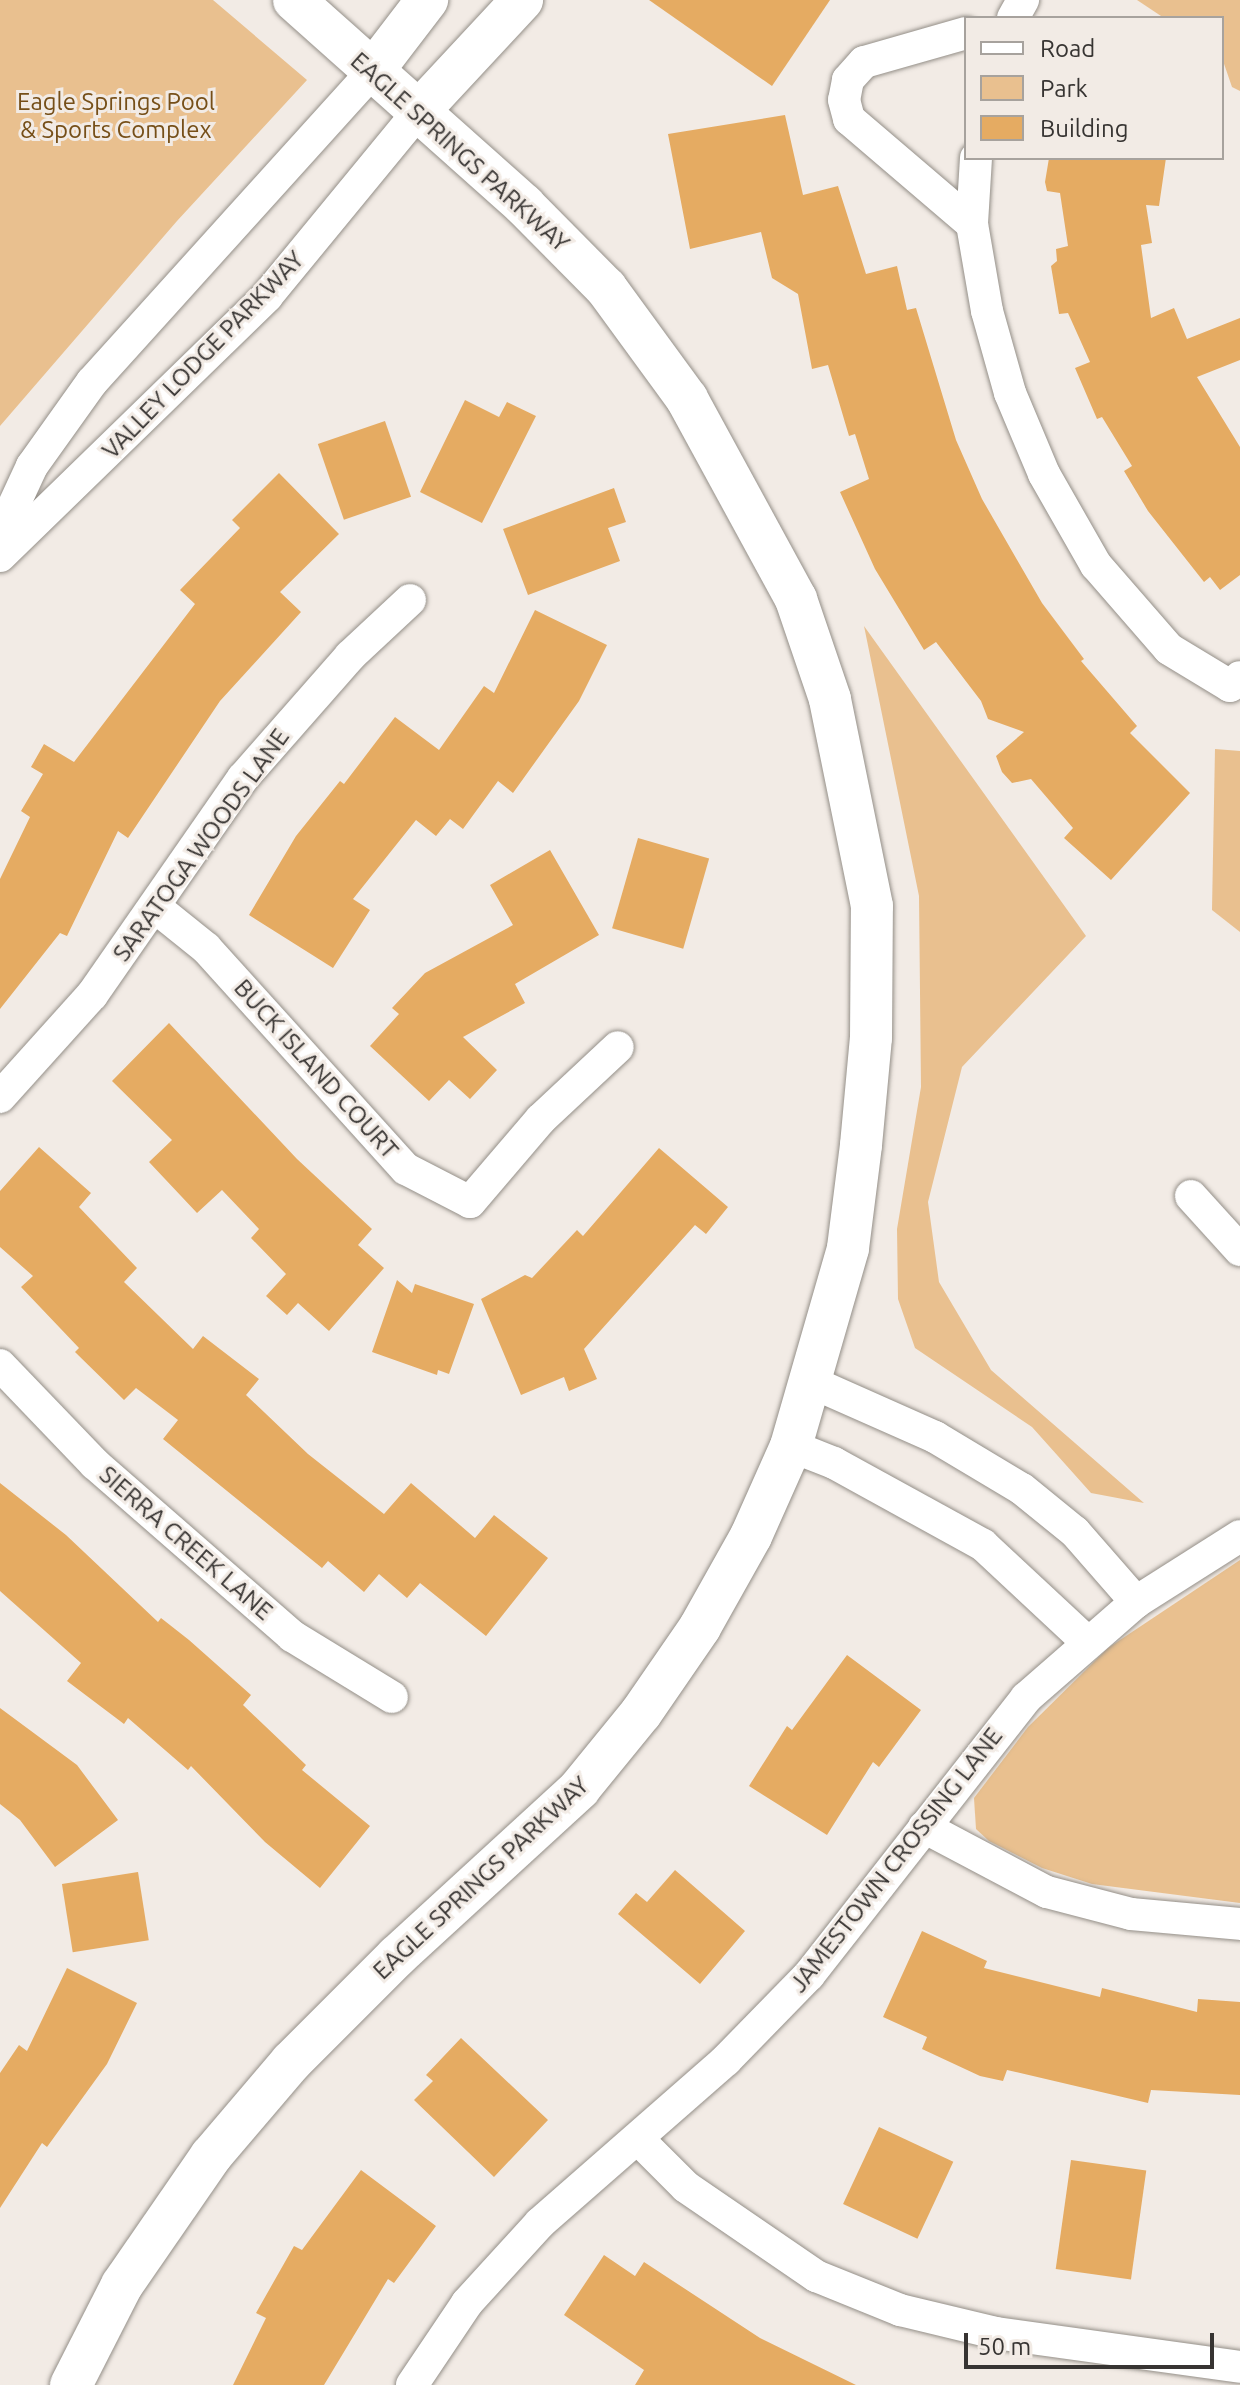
<!DOCTYPE html>
<html>
<head>
<meta charset="utf-8">
<style>
  body { margin:0 }
  #map { position:relative; width:1240px; height:2385px; overflow:hidden; background:#f2ebe5; font-family:Ubuntu,sans-serif }
  div>[style] { position:absolute }
  [style*='--x'] { left:calc(var(--x)*1px); top:calc(var(--y)*1px); width:calc(var(--w)*1px); rotate:calc(var(--a)*1deg) }
  .green>* { inset:0; background:#e9c08f }
  .building>* { inset:0; background:#e5ab62; transform-origin:0 0 }
  .roads { filter:drop-shadow(0 0 2px #948f88) drop-shadow(0 0 2px #948f88) }
  .minor>* { height:32px; margin:-16px; padding:0 16px; transform-origin:16px; border-radius:16px; background:#fff }
  .tertiary>* { height:42px; margin:-21px; padding:0 21px; transform-origin:21px; border-radius:21px; background:#fff }
  span { translate:-50% -50%; white-space:nowrap; text-align:center; line-height:1.15; -webkit-text-stroke:6px #f2ebe5; paint-order:stroke }
  .park-label { font-size:24px; color:#764f18 }
  .street-label { font-size:24px; color:#373432 }
  .legend { position:absolute; left:964px; top:16px; width:260px; height:144px; box-sizing:border-box; background:#f2ebe5; border:2px solid #a7a29d; margin:0; padding:10px 14px; list-style:none; font-size:24px; color:#373432 }
  .legend li { display:flex; align-items:center; gap:16px; height:40px }
  .legend b { width:40px; border:2px solid #a7a29d }
  .scale { position:absolute; left:964px; top:2333px; width:250px; height:36px; box-sizing:border-box; border:4px solid #373432; border-top:0; padding-left:10px; font-size:24px; line-height:28px; white-space:nowrap; color:#373432; -webkit-text-stroke:6px #f2ebe5; paint-order:stroke }
</style>
</head>
<body>
<div id="map">
  <div class="green">
    <div style="clip-path:polygon(0 0,213px 0,307px 80px,177px 221px,0 426px)"></div>
    <div style="clip-path:polygon(1137px 0,1240px 0,1240px 91px,1232px 87px,1222px 58px,1222px 18px,1164px 18px)"></div>
    <div style="clip-path:polygon(864px 626px,1086px 936px,962px 1067px,928px 1202px,939px 1282px,991px 1370px,1144px 1503px,1091px 1493px,1032px 1427px,915px 1348px,898px 1299px,897px 1229px,921px 1087px,919px 896px)"></div>
    <div style="clip-path:polygon(1215px 749px,1240px 751px,1240px 932px,1212px 910px)"></div>
    <div style="clip-path:polygon(1240px 1560px,1240px 1903px,1092px 1884px,1042px 1868px,989px 1841px,976px 1829px,974px 1798px,1028px 1727px,1108px 1648px)"></div>
  </div>
  <div class="building">
    <div style="clip-path:polygon(649px 0,830px 0,772px 86px)"></div>
    <div style="clip-path:polygon(785px 115px,803px 195px,838px 186px,866px 274px,897px 266px,907px 310px,916px 308px,956px 440px,982px 499px,1042px 603px,1084px 659px,1081px 661px,1137px 726px,1130px 733px,1190px 793px,1111px 880px,1064px 838px,1073px 828px,1031px 779px,1012px 783px,1002px 772px,996px 756px,1024px 732px,988px 719px,981px 701px,936px 642px,924px 650px,875px 569px,840px 492px,869px 479px,855px 434px,849px 436px,828px 365px,812px 369px,798px 294px,772px 278px,761px 232px,690px 249px,668px 134px)"></div>
    <div style="clip-path:polygon(1049px 158px,1166px 158px,1159px 206px,1146px 205px,1152px 243px,1141px 245px,1151px 318px,1174px 308px,1187px 339px,1240px 318px,1240px 360px,1197px 377px,1240px 447px,1240px 575px,1220px 590px,1210px 577px,1204px 582px,1148px 511px,1124px 471px,1132px 466px,1102px 417px,1097px 419px,1075px 368px,1090px 362px,1068px 313px,1059px 314px,1051px 266px,1057px 261px,1056px 249px,1068px 246px,1060px 193px,1047px 191px,1045px 182px)"></div>
    <div style="clip-path:polygon(465px 400px,499px 417px,507px 402px,536px 416px,482px 523px,420px 492px)"></div>
    <div style="left:385px;top:421px;width:80px;height:71px;rotate:71deg"></div>
    <div style="clip-path:polygon(279px 473px,339px 534px,280px 592px,301px 612px,220px 701px,128px 838px,118px 831px,67px 936px,60px 933px,0 1009px,0 879px,30px 817px,21px 811px,43px 774px,31px 767px,44px 744px,74px 762px,195px 604px,180px 590px,240px 528px,232px 520px)"></div>
    <div style="clip-path:polygon(614px 488px,626px 522px,608px 528px,620px 561px,528px 595px,503px 529px)"></div>
    <div style="clip-path:polygon(535px 610px,607px 645px,579px 701px,513px 793px,498px 781px,463px 829px,450px 819px,436px 836px,416px 820px,353px 899px,370px 910px,333px 968px,249px 915px,296px 836px,340px 781px,344px 784px,395px 717px,439px 750px,484px 686px,494px 693px)"></div>
    <div style="left:638px;top:838px;width:74px;height:94px;rotate:16deg"></div>
    <div style="clip-path:polygon(550px 850px,599px 935px,515px 984px,525px 1003px,463px 1037px,497px 1070px,470px 1099px,449px 1080px,429px 1101px,370px 1046px,399px 1014px,392px 1008px,425px 973px,513px 925px,490px 885px)"></div>
    <div style="clip-path:polygon(169px 1023px,297px 1159px,372px 1229px,358px 1245px,384px 1268px,329px 1331px,298px 1303px,287px 1315px,266px 1296px,286px 1274px,251px 1238px,259px 1229px,222px 1190px,197px 1213px,149px 1162px,172px 1140px,112px 1081px)"></div>
    <div style="clip-path:polygon(39px 1147px,91px 1193px,79px 1207px,137px 1268px,124px 1282px,193px 1349px,203px 1336px,259px 1379px,246px 1395px,308px 1454px,384px 1514px,411px 1483px,475px 1538px,494px 1515px,548px 1558px,486px 1636px,420px 1583px,407px 1598px,379px 1574px,364px 1592px,328px 1561px,322px 1568px,163px 1439px,178px 1420px,136px 1388px,124px 1400px,75px 1352px,79px 1348px,21px 1287px,33px 1276px,0 1247px,0 1191px)"></div>
    <div style="clip-path:polygon(659px 1148px,728px 1207px,706px 1234px,695px 1225px,584px 1349px,597px 1379px,569px 1391px,564px 1377px,521px 1395px,481px 1299px,525px 1275px,532px 1278px,577px 1230px,583px 1236px)"></div>
    <div style="clip-path:polygon(397px 1280px,412px 1293px,415px 1284px,474px 1304px,449px 1374px,438px 1370px,437px 1375px,372px 1352px)"></div>
    <div style="clip-path:polygon(0 1483px,66px 1535px,158px 1622px,161px 1618px,189px 1640px,251px 1695px,243px 1705px,306px 1765px,302px 1770px,370px 1826px,320px 1888px,265px 1842px,191px 1766px,188px 1770px,128px 1718px,124px 1724px,67px 1681px,81px 1663px,0 1591px)"></div>
    <div style="clip-path:polygon(847px 1655px,921px 1710px,879px 1767px,873px 1762px,827px 1835px,749px 1786px,787px 1726px,792px 1730px)"></div>
    <div style="clip-path:polygon(0 1708px,77px 1765px,118px 1820px,55px 1867px,20px 1820px,0 1804px)"></div>
    <div style="clip-path:polygon(675px 1870px,745px 1931px,700px 1984px,618px 1914px,636px 1893px,647px 1902px)"></div>
    <div style="left:138px;top:1872px;width:69px;height:77px;rotate:81deg"></div>
    <div style="clip-path:polygon(922px 1931px,987px 1961px,984px 1968px,1100px 1997px,1102px 1988px,1197px 2012px,1198px 1999px,1240px 2002px,1240px 2095px,1151px 2090px,1148px 2103px,1007px 2070px,1003px 2081px,980px 2076px,922px 2049px,927px 2037px,883px 2017px)"></div>
    <div style="clip-path:polygon(67px 1968px,137px 2003px,107px 2064px,47px 2147px,42px 2143px,0 2208px,0 2073px,19px 2045px,27px 2051px)"></div>
    <div style="clip-path:polygon(461px 2038px,548px 2120px,494px 2177px,414px 2100px,433px 2081px,426px 2075px)"></div>
    <div style="left:879px;top:2127px;width:82px;height:85px;rotate:25deg"></div>
    <div style="left:1071px;top:2160px;width:76px;height:110px;rotate:8deg"></div>
    <div style="clip-path:polygon(361px 2170px,436px 2226px,394px 2283px,388px 2279px,324px 2385px,233px 2385px,266px 2318px,256px 2313px,294px 2246px,302px 2250px)"></div>
    <div style="clip-path:polygon(604px 2255px,635px 2276px,644px 2262px,760px 2338px,856px 2385px,635px 2385px,644px 2370px,564px 2315px)"></div>
  </div>
  <div class="roads">
    <div class="minor">
      <div style="--x:1013;--y:18;--w:21;--a:-61"></div>
      <div style="--x:966;--y:33;--w:106;--a:164.1"></div>
      <div style="--x:864;--y:62;--w:24;--a:132"></div>
      <div style="--x:848;--y:80;--w:20;--a:101"></div>
      <div style="--x:844;--y:100;--w:20;--a:75"></div>
      <div style="--x:849;--y:119;--w:162;--a:40.5"></div>
      <div style="--x:976;--y:158;--w:66;--a:93.5"></div>
      <div style="--x:972;--y:224;--w:88;--a:80.2"></div>
      <div style="--x:987;--y:311;--w:85;--a:74.3"></div>
      <div style="--x:1010;--y:393;--w:88;--a:67.2"></div>
      <div style="--x:1044;--y:474;--w:105;--a:60.3"></div>
      <div style="--x:1096;--y:565;--w:111;--a:49"></div>
      <div style="--x:1169;--y:649;--w:71;--a:31.2"></div>
      <div style="--x:1230;--y:686;--w:13;--a:-42"></div>
      <div style="--x:0;--y:535;--w:76;--a:-65.1"></div>
      <div style="--x:32;--y:466;--w:103;--a:-54.5"></div>
      <div style="--x:92;--y:382;--w:418;--a:-47.9"></div>
      <div style="--x:0;--y:556;--w:373;--a:-44.2"></div>
      <div style="--x:267;--y:296;--w:238;--a:-50.6"></div>
      <div style="--x:155;--y:907;--w:65;--a:38.8"></div>
      <div style="--x:206;--y:948;--w:298;--a:47.9"></div>
      <div style="--x:406;--y:1169;--w:72;--a:27.3"></div>
      <div style="--x:470;--y:1202;--w:109;--a:-49.5"></div>
      <div style="--x:541;--y:1119;--w:105;--a:-43.1"></div>
      <div style="--x:0;--y:1097;--w:137;--a:-48"></div>
      <div style="--x:92;--y:995;--w:264;--a:-55.2"></div>
      <div style="--x:243;--y:778;--w:162;--a:-48.7"></div>
      <div style="--x:350;--y:656;--w:82;--a:-43"></div>
      <div style="--x:1191;--y:1196;--w:73;--a:47.8"></div>
      <div style="--x:0;--y:1365;--w:137;--a:46.2"></div>
      <div style="--x:95;--y:1464;--w:262;--a:41.1"></div>
      <div style="--x:292;--y:1636;--w:117;--a:31.4"></div>
      <div style="--x:811;--y:1382;--w:136;--a:23.9"></div>
      <div style="--x:935;--y:1437;--w:101;--a:30.9"></div>
      <div style="--x:1022;--y:1489;--w:68;--a:39.1"></div>
      <div style="--x:1075;--y:1532;--w:93;--a:48.9"></div>
      <div style="--x:791;--y:1446;--w:46;--a:21.6"></div>
      <div style="--x:834;--y:1463;--w:170;--a:28.8"></div>
      <div style="--x:983;--y:1545;--w:141;--a:43"></div>
      <div style="--x:924;--y:1827;--w:139;--a:27.9"></div>
      <div style="--x:1047;--y:1892;--w:87;--a:14.7"></div>
      <div style="--x:1131;--y:1914;--w:109;--a:5.2"></div>
      <div style="--x:639;--y:2140;--w:66;--a:45"></div>
      <div style="--x:686;--y:2187;--w:158;--a:34.4"></div>
      <div style="--x:816;--y:2276;--w:91;--a:22"></div>
      <div style="--x:900;--y:2310;--w:99;--a:13.5"></div>
      <div style="--x:996;--y:2333;--w:246;--a:7.9"></div>
      <div style="--x:412;--y:2385;--w:99;--a:-56.1"></div>
      <div style="--x:467;--y:2303;--w:108;--a:-47.6"></div>
      <div style="--x:540;--y:2223;--w:247;--a:-41.2"></div>
      <div style="--x:726;--y:2060;--w:119;--a:-45.7"></div>
      <div style="--x:809;--y:1975;--w:352;--a:-51.9"></div>
      <div style="--x:1026;--y:1698;--w:146;--a:-41.1"></div>
      <div style="--x:1136;--y:1602;--w:123;--a:-32.4"></div>
    </div>
    <div class="tertiary">
      <div style="--x:372;--y:72;--w:91;--a:-52.6"></div>
      <div style="--x:418;--y:112;--w:153;--a:-47.1"></div>
      <div style="--x:71;--y:2385;--w:112;--a:-63"></div>
      <div style="--x:122;--y:2285;--w:157;--a:-55.4"></div>
      <div style="--x:211;--y:2156;--w:123;--a:-49.6"></div>
      <div style="--x:291;--y:2062;--w:150;--a:-45"></div>
      <div style="--x:397;--y:1956;--w:247;--a:-42.5"></div>
      <div style="--x:579;--y:1789;--w:98;--a:-50.8"></div>
      <div style="--x:641;--y:1713;--w:104;--a:-55.5"></div>
      <div style="--x:700;--y:1627;--w:104;--a:-60.7"></div>
      <div style="--x:751;--y:1536;--w:98;--a:-66"></div>
      <div style="--x:791;--y:1446;--w:206;--a:-73.9"></div>
      <div style="--x:848;--y:1248;--w:104;--a:-82.8"></div>
      <div style="--x:861;--y:1145;--w:107;--a:-84.7"></div>
      <div style="--x:871;--y:1038;--w:132;--a:-89.6"></div>
      <div style="--x:872;--y:906;--w:211;--a:-101.5"></div>
      <div style="--x:830;--y:699;--w:106;--a:-108.8"></div>
      <div style="--x:796;--y:599;--w:228;--a:-118.6"></div>
      <div style="--x:687;--y:399;--w:137;--a:-126.1"></div>
      <div style="--x:606;--y:288;--w:117;--a:-134.7"></div>
      <div style="--x:524;--y:205;--w:308;--a:-138.3"></div>
    </div>
  </div>
  <div class="park-label">
    <span style="left:116px;top:116px">Eagle Springs Pool<br>&amp; Sports Complex</span>
  </div>
  <div class="street-label">
    <span style="left:460px;top:152px;rotate:42deg">EAGLE SPRINGS PARKWAY</span>
    <span style="left:203px;top:355px;rotate:-46deg">VALLEY LODGE PARKWAY</span>
    <span style="left:201px;top:845px;rotate:-54deg">SARATOGA WOODS LANE</span>
    <span style="left:316px;top:1069px;rotate:48deg">BUCK ISLAND COURT</span>
    <span style="left:186px;top:1543px;rotate:41deg">SIERRA CREEK LANE</span>
    <span style="left:896px;top:1860px;rotate:-52deg">JAMESTOWN CROSSING LANE</span>
    <span style="left:481px;top:1878px;rotate:-43deg">EAGLE SPRINGS PARKWAY</span>
  </div>
  <ul class="legend">
  <li><b style="height:10px;background:#fff"></b>Road</li>
  <li><b style="height:22px;background:#e9c08f"></b>Park</li>
  <li><b style="height:22px;background:#e5ab62"></b>Building</li>
  </ul>
  <div class="scale">50 m</div>
</div>
</body>
</html>
